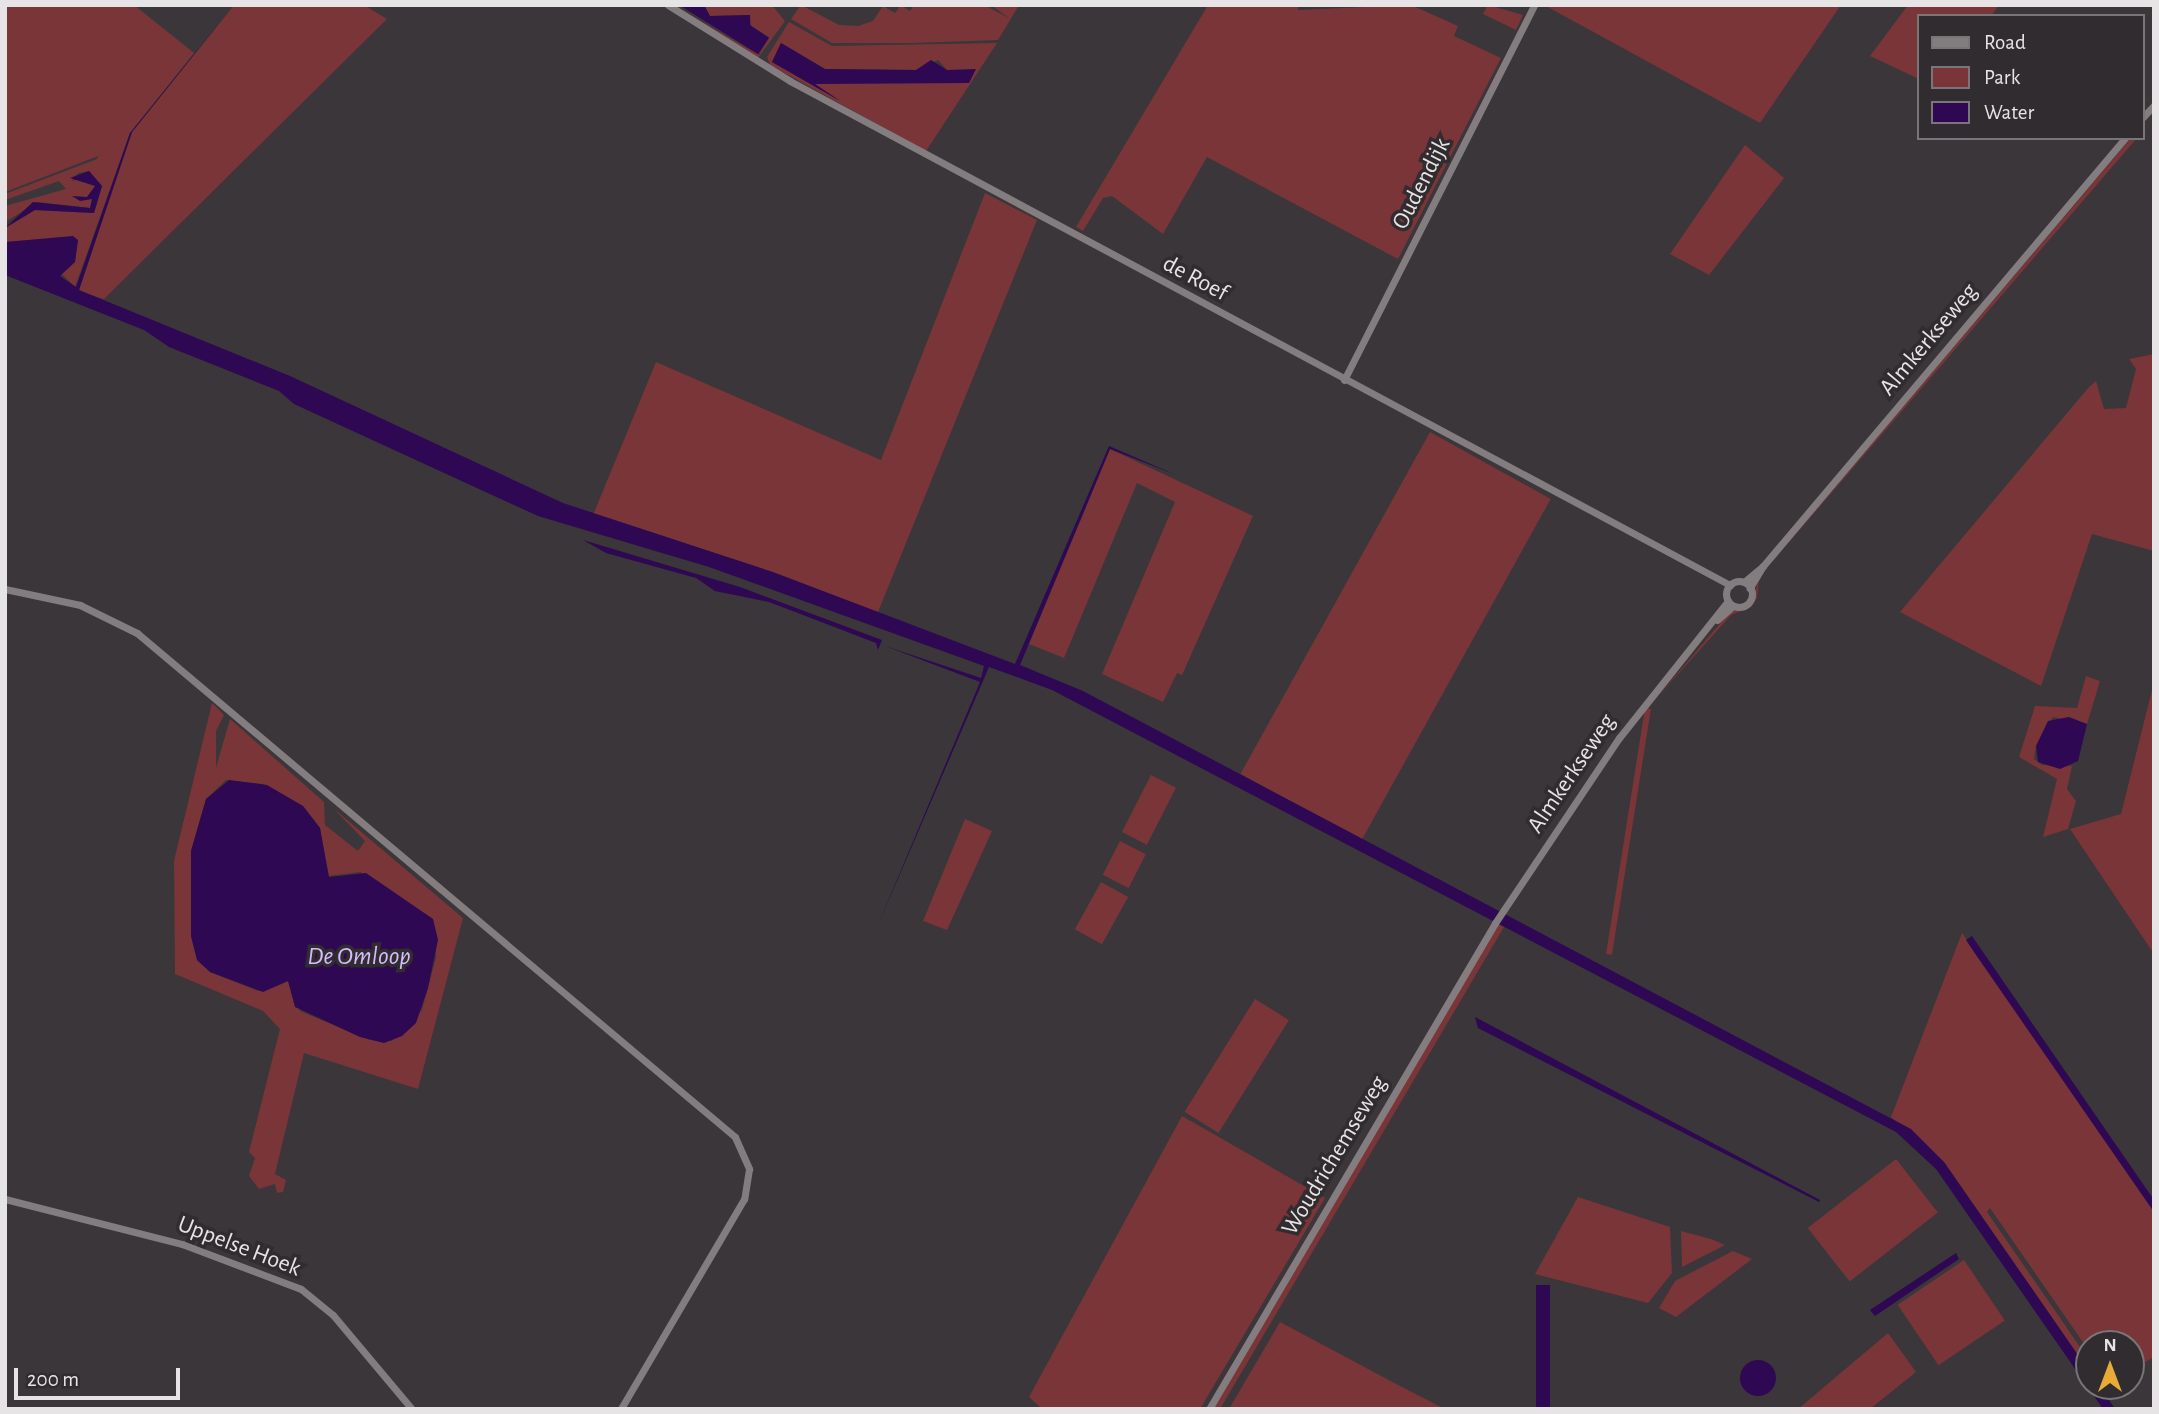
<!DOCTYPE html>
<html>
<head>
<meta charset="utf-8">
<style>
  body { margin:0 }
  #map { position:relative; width:2159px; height:1414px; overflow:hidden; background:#3b3639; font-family:"Alegreya Sans",sans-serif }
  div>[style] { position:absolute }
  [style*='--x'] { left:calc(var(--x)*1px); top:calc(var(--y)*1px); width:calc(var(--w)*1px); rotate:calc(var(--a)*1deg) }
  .green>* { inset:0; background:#7a3538; transform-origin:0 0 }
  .water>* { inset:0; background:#2e0852; transform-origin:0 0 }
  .round { border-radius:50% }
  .minor>* { height:7px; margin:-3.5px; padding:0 3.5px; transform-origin:3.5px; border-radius:3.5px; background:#837d80 }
  .minor>.ring { margin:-3.5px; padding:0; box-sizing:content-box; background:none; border:7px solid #837d80; border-radius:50% }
  span { translate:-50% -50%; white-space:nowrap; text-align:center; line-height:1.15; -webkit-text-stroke:7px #302c2f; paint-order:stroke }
  .street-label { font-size:24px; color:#e7e4e6 }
  .water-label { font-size:26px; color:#d2bcfc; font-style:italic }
  .frame { position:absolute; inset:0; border:7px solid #e7e4e6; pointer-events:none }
  .legend { position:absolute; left:1917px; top:14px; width:228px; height:126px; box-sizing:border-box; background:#302c2f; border:2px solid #797678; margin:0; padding:9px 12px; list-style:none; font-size:21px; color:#e7e4e6 }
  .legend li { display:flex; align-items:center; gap:14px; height:35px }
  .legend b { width:35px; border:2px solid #797678 }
  .north { position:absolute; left:2075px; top:1330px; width:70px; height:70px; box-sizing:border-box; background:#302c2f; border:2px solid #797678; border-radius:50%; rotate:0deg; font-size:19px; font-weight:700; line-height:28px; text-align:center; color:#e7e4e6 }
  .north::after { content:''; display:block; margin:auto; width:24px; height:32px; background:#e9ab38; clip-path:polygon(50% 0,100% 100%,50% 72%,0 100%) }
  .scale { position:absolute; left:14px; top:1368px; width:166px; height:32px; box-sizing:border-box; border:4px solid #e7e4e6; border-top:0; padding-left:9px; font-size:21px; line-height:24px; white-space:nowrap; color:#e7e4e6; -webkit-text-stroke:5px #302c2f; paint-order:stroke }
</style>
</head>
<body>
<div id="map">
  <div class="green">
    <div style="clip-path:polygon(5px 5px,134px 5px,194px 53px,130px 133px,75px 287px,60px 272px,75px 262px,78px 240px,5px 242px,5px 228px,35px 210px,94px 213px,102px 186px,89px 171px,78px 173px,72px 181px,84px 178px,96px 186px,87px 197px,72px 197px,92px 199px,90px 208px,38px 202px,5px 222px,5px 206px,66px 189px,59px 181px,5px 200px,5px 194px,97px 159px,98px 156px,5px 192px)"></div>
    <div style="clip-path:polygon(234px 5px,364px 5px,387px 19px,104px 299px,84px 293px,79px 290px,132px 132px)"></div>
    <div style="clip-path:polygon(673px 5px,759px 55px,769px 37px,751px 26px,750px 15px,710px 16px,704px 5px,772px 5px,785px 21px,758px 58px)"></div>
    <div style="clip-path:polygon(801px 5px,839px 25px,858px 26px,873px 21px,883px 6px,895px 13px,901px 5px,910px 11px,914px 5px,984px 5px,1009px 18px,991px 5px,1019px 5px,998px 40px,913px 43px,832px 43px,791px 19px)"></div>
    <div style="clip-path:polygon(1208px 5px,1298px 5px,1298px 10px,1411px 5px,1458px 26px,1454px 36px,1501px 58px,1398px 259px,1207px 157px,1163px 234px,1112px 196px,1103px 198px,1083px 231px,1076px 227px)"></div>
    <div style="clip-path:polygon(1488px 5px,1523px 15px,1516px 30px,1483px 14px)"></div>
    <div style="clip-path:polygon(1544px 5px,1841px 5px,1760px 123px)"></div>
    <div style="clip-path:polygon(1908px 5px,1999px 5px,1991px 16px,1919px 16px,1919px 79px,1870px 56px)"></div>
    <div style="clip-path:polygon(evenodd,789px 22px,832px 46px,997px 43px,926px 151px,770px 65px,767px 57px,789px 22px,781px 43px,825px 69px,916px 70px,938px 60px,947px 70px,975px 70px,969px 83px,813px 83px,841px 101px,772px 62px,781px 43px)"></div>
    <div style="clip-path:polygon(2131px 138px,2137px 138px,1760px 576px)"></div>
    <div style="clip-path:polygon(1745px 145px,1784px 178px,1709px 275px,1670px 254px)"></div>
    <div style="clip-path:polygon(985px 193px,1037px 220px,878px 612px,593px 515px,656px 362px,881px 460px)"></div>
    <div style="clip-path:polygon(2154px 354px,2154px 551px,2092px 534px,2041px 686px,1900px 612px,2089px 387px,2096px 381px,2104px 409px,2126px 408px,2136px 369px,2129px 359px)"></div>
    <div style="left:1430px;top:432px;width:138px;height:391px;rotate:29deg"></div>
    <div style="clip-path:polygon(1110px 449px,1253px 516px,1182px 675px,1177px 673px,1163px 702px,1102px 674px,1175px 502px,1137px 483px,1064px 658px,1029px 644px)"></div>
    <div style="clip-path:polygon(1759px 580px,1757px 598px,1751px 607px,1731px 615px,1654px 701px,1729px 613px,1750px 605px)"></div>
    <div style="clip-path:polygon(2086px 676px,2100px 681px,2087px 724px,2053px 717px,2036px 746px,2034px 759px,2042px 765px,2072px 766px,2067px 789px,2076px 801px,2068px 829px,2043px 837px,2057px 779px,2019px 757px,2035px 706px,2077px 708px)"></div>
    <div style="clip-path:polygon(2154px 682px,2154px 954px,2070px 829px,2121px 814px)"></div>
    <div style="clip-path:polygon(evenodd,212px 703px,224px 715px,216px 731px,216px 768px,230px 719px,324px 802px,325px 825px,358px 851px,365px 841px,333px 808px,463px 918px,418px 1089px,304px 1053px,275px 1174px,286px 1180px,283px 1192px,277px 1193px,275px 1184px,259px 1189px,249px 1176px,255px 1158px,249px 1152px,280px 1029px,263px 1011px,175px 974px,174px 861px,212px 703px,226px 780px,263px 784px,303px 806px,320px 828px,328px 876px,360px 872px,433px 919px,436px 957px,422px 1010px,392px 1041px,370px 1040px,300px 1011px,288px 981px,258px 991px,210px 972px,197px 960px,191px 936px,191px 851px,206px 799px,226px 780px)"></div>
    <div style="left:1645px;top:708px;width:6px;height:249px;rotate:9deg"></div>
    <div style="left:1151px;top:775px;width:28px;height:64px;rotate:27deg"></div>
    <div style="clip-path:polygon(965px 819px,992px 831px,947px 930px,923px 921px)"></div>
    <div style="left:1120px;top:841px;width:29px;height:38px;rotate:27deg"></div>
    <div style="left:1101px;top:882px;width:31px;height:54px;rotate:29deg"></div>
    <div style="clip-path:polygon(1498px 924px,1504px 927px,1220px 1409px,1211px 1409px)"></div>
    <div style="clip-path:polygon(1962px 933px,2154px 1212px,2154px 1357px,2131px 1370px,2131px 1344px,2089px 1344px,2089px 1351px,1990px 1208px,1987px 1212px,2089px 1360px,2089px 1371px,1944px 1162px,1891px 1117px)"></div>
    <div style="left:1255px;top:999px;width:40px;height:133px;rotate:32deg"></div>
    <div style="clip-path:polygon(1182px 1116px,1325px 1198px,1200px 1409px,1042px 1409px,1029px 1397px)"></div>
    <div style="left:1896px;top:1159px;width:68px;height:112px;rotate:52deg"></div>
    <div style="clip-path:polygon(1578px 1197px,1670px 1227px,1672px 1273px,1648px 1303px,1535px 1274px)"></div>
    <div style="clip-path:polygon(1681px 1231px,1711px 1239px,1725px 1245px,1682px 1267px)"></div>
    <div style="clip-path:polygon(1733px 1251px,1752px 1259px,1676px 1317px,1659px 1308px,1675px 1281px)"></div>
    <div style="left:1964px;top:1260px;width:73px;height:80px;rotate:56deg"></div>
    <div style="clip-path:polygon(1280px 1322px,1400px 1386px,1445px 1409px,1229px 1409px)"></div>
    <div style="clip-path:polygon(1888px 1333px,1916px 1372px,1870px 1409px,1798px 1409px)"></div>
  </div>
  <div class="water">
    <div style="clip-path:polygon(234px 5px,132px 132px,79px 290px,290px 376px,563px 503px,773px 572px,1015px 664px,1109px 446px,1176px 475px,1110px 449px,1020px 665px,1083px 691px,1911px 1129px,1944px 1162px,2044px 1306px,2089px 1371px,2089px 1386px,2100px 1386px,2115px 1409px,2103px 1409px,1936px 1169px,1896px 1132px,1052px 690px,989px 667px,878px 925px,980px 682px,885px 646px,981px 678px,984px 666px,709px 567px,538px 516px,294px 404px,279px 391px,169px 347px,144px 330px,5px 275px,5px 242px,73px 236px,78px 240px,75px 262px,60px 276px,76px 287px,130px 133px)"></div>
    <div style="clip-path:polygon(679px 5px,704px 5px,710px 16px,750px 15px,750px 25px,769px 38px,758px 54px)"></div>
    <div style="clip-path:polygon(781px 43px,825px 69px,916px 70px,931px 60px,947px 70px,976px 69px,969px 83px,815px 84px,840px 101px,772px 62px)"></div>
    <div style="clip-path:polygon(89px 171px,102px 186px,94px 213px,35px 210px,5px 228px,33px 202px,90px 208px,92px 199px,80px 201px,72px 196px,87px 197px,95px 186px,70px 178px)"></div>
    <div style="clip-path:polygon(583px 540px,740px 587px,882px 640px,878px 650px,876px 643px,769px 602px,715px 591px,696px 578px,606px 553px)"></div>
    <div style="clip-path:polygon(2069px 717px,2087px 724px,2078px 761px,2060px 769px,2038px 762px,2036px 746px,2048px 721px)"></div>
    <div style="clip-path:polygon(229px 780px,267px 785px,303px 806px,320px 828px,329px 877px,366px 873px,433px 919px,438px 940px,428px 988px,416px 1023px,402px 1036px,384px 1043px,360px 1037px,295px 1007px,288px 981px,263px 992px,210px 972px,197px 960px,191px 936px,191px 851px,206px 799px)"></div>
    <div style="clip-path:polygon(1972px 936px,2154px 1200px,2154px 1212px,1974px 952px,1966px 940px)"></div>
    <div style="clip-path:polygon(1475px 1017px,1820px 1200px,1819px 1202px,1478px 1028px)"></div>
    <div style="clip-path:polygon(1956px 1253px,1959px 1259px,1875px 1316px,1870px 1310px)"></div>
    <div style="left:1536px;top:1285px;width:14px;height:146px"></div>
    <div class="round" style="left:1740px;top:1360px;width:36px;height:36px"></div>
  </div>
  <div class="minor">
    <div style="--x:668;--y:5;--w:144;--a:31.9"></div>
    <div style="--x:790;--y:81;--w:1067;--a:28.2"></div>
    <div style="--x:2143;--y:117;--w:16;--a:-47"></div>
    <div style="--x:1344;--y:380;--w:420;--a:-63.1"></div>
    <div style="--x:1763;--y:566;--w:561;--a:-49.78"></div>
    <div class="ring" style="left:1726px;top:581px;width:19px;height:19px"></div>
    <div style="--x:1744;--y:582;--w:25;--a:-40"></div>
    <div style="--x:1763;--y:566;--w:26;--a:121"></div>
    <div style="--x:5;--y:589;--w:77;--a:12"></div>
    <div style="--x:80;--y:605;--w:64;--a:26.2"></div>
    <div style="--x:137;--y:633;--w:782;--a:40.12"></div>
    <div style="--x:735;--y:1137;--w:35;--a:66"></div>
    <div style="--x:749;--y:1169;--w:30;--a:99"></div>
    <div style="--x:744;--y:1199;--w:243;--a:120.4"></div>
    <div style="--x:1717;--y:620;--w:21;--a:-41"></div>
    <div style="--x:5;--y:1199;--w:183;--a:14.3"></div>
    <div style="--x:182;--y:1244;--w:127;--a:20.7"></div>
    <div style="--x:301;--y:1289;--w:41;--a:39.1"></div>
    <div style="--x:333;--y:1315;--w:123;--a:50"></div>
    <div style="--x:1209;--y:1409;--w:564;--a:-59.52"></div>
    <div style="--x:1495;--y:923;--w:223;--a:-56.2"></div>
    <div style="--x:1619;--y:738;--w:175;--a:-51.5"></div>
  </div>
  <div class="street-label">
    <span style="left:1422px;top:184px;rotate:-63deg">Oudendijk</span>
    <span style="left:1195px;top:279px;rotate:28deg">de Roef</span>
    <span style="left:1929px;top:340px;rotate:-50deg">Almkerkseweg</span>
    <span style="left:1572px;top:774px;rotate:-56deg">Almkerkseweg</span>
    <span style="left:1335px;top:1156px;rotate:-59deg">Woudrichemseweg</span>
    <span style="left:239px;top:1247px;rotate:21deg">Uppelse Hoek</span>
  </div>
  <div class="water-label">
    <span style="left:359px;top:957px">De Omloop</span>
  </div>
  <div class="frame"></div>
  <ul class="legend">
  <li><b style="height:9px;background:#837d80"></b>Road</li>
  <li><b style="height:19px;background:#7a3538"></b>Park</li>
  <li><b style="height:19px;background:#2e0852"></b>Water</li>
  </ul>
  <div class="north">N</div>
  <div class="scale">200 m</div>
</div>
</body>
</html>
